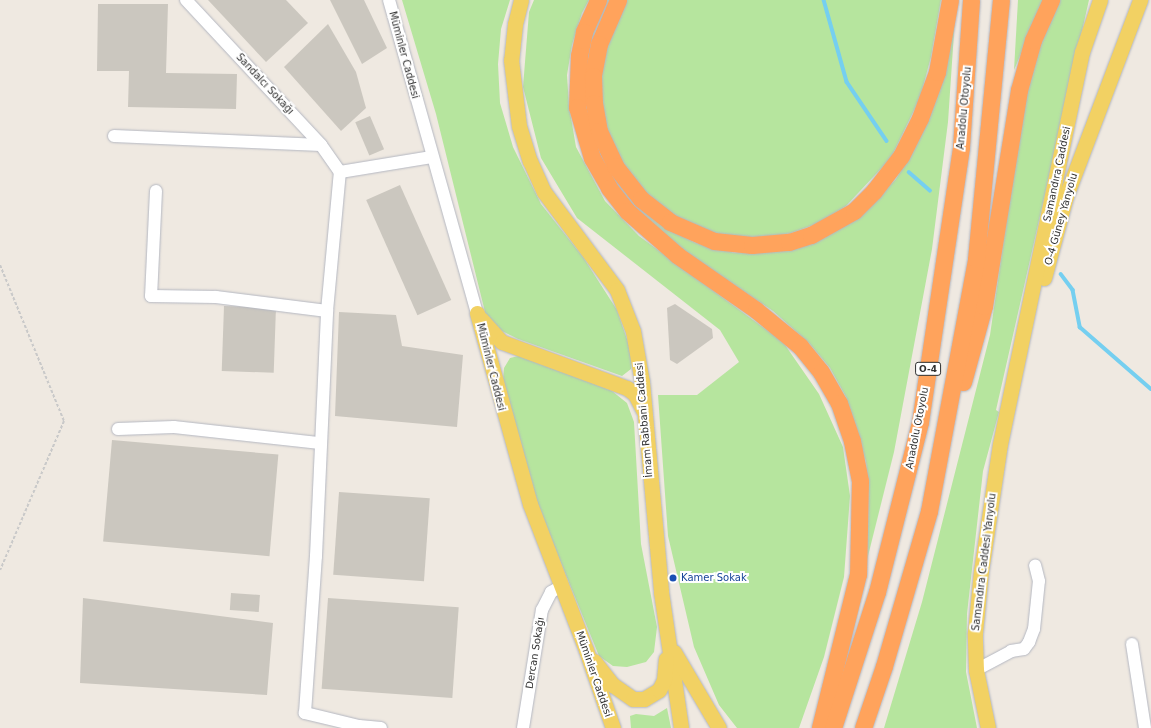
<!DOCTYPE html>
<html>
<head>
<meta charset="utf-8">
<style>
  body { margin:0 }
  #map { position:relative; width:1151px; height:728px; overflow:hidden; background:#efe9e1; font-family:"DejaVu Sans",sans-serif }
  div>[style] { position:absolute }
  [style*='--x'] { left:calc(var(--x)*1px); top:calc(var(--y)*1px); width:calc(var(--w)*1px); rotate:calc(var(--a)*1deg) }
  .green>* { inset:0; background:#b6e59e }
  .stream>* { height:3.5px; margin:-1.75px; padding:0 1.75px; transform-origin:1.75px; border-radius:1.75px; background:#75cff0 }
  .building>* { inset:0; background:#cbc7bf; transform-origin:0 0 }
  .path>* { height:2px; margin-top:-1px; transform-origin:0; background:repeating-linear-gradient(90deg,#c9c9c9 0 3px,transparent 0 5px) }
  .roads { filter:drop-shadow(0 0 1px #b4b7c1) drop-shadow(0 0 1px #b4b7c1) }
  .minor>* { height:12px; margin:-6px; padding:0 6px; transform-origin:6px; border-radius:6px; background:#fff }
  .major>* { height:15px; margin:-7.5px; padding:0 7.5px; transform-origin:7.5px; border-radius:7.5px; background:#f2d163 }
  .highway>* { height:17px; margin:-8.5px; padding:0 8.5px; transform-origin:8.5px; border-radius:8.5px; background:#ffa35c }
  .dots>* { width:11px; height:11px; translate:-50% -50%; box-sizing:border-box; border:2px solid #fff; border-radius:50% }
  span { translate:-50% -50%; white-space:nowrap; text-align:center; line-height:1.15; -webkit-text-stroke:4px #fff; paint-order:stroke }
  .shield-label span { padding:1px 3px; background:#fff; border:1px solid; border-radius:3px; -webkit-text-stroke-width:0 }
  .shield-label { font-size:9px; color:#2e2e2e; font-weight:700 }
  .street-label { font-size:10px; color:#2e2e2e }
  .transit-label { font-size:10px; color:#164399 }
  .left { translate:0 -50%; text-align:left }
</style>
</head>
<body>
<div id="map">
  <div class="green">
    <div style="clip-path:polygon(402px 0,510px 0,501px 29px,498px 64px,500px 103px,513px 147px,541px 204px,583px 257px,617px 310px,632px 354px,631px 369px,622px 376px,518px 339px,488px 324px,436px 114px)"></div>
    <div style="clip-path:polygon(534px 0,589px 0,582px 13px,572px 45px,567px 75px,569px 106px,576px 147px,605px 201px,639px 236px,783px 342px,819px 394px,843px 447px,850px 496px,844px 577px,824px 657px,799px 728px,737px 728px,719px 705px,694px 647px,668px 536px,658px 395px,697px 395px,739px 362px,720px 330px,577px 218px,541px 158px,523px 87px,529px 12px)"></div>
    <div style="clip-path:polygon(606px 0,610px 0,595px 32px,590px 54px,613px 176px,641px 210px,679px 235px,696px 243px,735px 253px,769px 252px,819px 240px,843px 227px,866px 210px,896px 179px,910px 155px,955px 18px,948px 122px,932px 249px,894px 452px,867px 560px,869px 495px,866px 462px,846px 397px,830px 368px,809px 343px,773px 311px,691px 256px,638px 214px,609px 179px,585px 122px,585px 54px,597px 16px)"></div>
    <div style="clip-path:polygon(627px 0,941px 0,931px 57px,920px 98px,891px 158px,846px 206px,819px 223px,791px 233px,765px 238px,737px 237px,712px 233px,684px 222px,660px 207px,625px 170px,612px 145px,603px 119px,600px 91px,602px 64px,609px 36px)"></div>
    <div style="clip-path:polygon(1018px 0,1044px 0,1014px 70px)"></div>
    <div style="clip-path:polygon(1058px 0,1089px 0,996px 410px,999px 412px,983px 471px,967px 614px,966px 672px,977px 728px,884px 728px,922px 602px,990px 335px,1024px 101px,1036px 52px)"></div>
    <div style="clip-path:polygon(523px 355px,612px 391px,627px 403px,634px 422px,641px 544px,657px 627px,654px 652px,646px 662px,627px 667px,613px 666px,599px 656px,537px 504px,503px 381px,504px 368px,510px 358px)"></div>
    <div style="clip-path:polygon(667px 708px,671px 728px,631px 728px,630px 716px,636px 714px,654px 716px)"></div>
  </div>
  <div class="stream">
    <div style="--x:824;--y:0;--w:85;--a:74.3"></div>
    <div style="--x:847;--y:82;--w:71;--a:55.9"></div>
    <div style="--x:909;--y:172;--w:28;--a:41"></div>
    <div style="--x:1061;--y:274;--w:20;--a:53"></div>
    <div style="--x:1073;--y:290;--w:38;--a:79"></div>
    <div style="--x:1080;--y:327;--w:94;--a:41.1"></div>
  </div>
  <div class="building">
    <div style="clip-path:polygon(208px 0,286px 0,308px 23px,266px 62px)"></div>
    <div style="clip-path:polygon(330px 0,364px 0,387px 48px,362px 64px)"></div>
    <div style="clip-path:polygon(98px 4px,168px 4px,166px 73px,237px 74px,236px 109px,128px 107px,129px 71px,97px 71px)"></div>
    <div style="clip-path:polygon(328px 24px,356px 72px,366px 108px,341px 131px,284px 67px)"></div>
    <div style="left:370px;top:116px;width:36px;height:16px;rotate:67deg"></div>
    <div style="left:400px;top:185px;width:126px;height:37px;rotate:66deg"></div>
    <div style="clip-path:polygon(675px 304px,712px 329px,713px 338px,677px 364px,670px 360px,667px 308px)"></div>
    <div style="left:224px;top:306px;width:52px;height:65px;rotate:2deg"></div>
    <div style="clip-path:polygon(339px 312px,396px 315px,402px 346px,463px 355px,457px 427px,335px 416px)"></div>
    <div style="left:112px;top:440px;width:167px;height:102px;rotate:5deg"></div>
    <div style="left:339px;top:492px;width:91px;height:83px;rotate:4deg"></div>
    <div style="left:231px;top:593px;width:29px;height:17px;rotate:4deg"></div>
    <div style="clip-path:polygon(83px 598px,273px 623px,267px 695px,80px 683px)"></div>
    <div style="left:328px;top:598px;width:131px;height:91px;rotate:4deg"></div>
  </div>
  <div class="path">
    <div style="--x:0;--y:265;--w:169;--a:67.7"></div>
    <div style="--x:64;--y:421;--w:162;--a:113.2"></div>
  </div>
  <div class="roads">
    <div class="minor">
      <div style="--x:186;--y:0;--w:198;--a:47"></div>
      <div style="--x:321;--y:145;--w:33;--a:55"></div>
      <div style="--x:389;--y:0;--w:325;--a:74.3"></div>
      <div style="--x:114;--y:136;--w:207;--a:2.5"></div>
      <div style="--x:156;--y:191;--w:105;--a:92.7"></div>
      <div style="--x:151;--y:296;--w:65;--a:0.9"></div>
      <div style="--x:216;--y:297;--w:112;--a:7.2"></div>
      <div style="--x:118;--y:429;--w:56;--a:-2"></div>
      <div style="--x:174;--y:427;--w:147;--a:6.3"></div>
      <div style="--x:1132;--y:644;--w:85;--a:81.2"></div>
      <div style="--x:976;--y:670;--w:40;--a:-28"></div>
      <div style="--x:1011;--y:651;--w:13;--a:-9"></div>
      <div style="--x:1024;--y:649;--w:9;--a:-54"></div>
      <div style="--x:1029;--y:642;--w:14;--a:-69"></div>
      <div style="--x:1034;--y:629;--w:48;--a:-84.1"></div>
      <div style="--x:1039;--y:581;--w:16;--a:-104"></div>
      <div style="--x:381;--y:728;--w:22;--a:-175"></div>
      <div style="--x:359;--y:726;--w:56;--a:-166.5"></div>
      <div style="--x:305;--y:713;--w:157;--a:-86"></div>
      <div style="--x:316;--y:556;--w:245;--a:-87.4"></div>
      <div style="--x:327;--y:311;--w:140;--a:-84.7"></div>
      <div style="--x:340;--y:172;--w:93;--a:-9.3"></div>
      <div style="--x:523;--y:728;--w:120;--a:-80.9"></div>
      <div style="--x:542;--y:610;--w:20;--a:-63"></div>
      <div style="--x:551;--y:592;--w:13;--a:-29"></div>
    </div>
    <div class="major">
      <div style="--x:521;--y:0;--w:25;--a:104"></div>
      <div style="--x:515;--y:24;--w:36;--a:96"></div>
      <div style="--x:511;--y:60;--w:66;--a:83.1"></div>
      <div style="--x:519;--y:126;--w:37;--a:73"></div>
      <div style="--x:530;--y:161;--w:34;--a:66"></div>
      <div style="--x:544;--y:192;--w:122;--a:53.3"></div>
      <div style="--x:617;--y:290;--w:44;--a:68.7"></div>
      <div style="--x:633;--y:331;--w:52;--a:80"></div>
      <div style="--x:642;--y:382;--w:211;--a:84.8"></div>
      <div style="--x:661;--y:592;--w:137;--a:81.6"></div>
      <div style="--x:1044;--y:278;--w:85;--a:-75"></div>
      <div style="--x:1066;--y:196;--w:210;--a:-69.3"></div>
      <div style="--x:477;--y:313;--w:198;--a:74.5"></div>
      <div style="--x:530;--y:504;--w:156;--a:69"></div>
      <div style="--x:586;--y:650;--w:83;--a:70.9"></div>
      <div style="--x:481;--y:319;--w:31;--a:48"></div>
      <div style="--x:502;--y:342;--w:133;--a:20.2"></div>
      <div style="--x:627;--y:388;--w:10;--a:37"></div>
      <div style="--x:635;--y:394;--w:18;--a:63"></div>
      <div style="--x:674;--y:652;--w:88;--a:59.4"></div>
      <div style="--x:594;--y:661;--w:31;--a:52"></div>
      <div style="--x:613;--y:685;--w:24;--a:35"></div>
      <div style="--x:633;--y:699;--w:11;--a:0"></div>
      <div style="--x:644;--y:699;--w:17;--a:-31"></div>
      <div style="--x:659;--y:690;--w:11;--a:-63"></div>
      <div style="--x:664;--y:680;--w:21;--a:-85"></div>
      <div style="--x:988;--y:728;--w:59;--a:-101.7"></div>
      <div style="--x:976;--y:670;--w:37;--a:-92"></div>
      <div style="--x:975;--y:633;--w:62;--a:-84.5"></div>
      <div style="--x:981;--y:571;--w:128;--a:-81.5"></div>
      <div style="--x:1000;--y:444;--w:400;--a:-78.2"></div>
      <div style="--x:1082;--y:52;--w:55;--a:-70.9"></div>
    </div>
    <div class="highway">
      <div style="--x:598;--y:0;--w:35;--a:114"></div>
      <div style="--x:584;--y:32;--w:25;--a:102"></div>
      <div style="--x:579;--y:56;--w:51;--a:92.2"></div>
      <div style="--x:577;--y:107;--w:53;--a:73.6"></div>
      <div style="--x:592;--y:158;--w:34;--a:60"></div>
      <div style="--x:609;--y:188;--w:29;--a:52"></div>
      <div style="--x:627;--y:211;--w:67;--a:41.3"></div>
      <div style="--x:677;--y:255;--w:96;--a:34.8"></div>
      <div style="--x:756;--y:310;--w:57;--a:39.3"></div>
      <div style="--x:800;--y:346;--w:33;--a:51"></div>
      <div style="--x:821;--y:372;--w:36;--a:60"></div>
      <div style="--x:839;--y:403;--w:40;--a:71.1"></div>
      <div style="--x:852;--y:441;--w:41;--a:78.7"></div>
      <div style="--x:860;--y:481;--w:93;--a:91.2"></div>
      <div style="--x:858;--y:574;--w:159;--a:103.9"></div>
      <div style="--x:618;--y:0;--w:48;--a:113.4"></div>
      <div style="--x:599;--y:44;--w:33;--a:101"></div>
      <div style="--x:593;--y:76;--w:27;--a:88"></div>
      <div style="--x:594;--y:103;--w:28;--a:80"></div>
      <div style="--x:599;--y:131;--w:38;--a:65"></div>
      <div style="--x:615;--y:166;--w:42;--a:51.8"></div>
      <div style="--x:641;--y:199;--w:37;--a:38"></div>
      <div style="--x:670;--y:222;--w:48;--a:23.4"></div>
      <div style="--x:714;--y:241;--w:38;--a:6"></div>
      <div style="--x:752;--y:245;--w:37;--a:-5"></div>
      <div style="--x:789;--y:242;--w:23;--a:-18"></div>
      <div style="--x:811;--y:235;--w:49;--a:-29.2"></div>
      <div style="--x:854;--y:211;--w:28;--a:-45"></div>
      <div style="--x:874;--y:191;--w:44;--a:-52.4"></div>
      <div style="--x:901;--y:156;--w:42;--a:-63.4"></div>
      <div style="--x:920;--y:118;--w:49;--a:-69.7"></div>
      <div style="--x:937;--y:72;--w:73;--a:-79.8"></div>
      <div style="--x:963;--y:382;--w:79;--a:-74.6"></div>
      <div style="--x:984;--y:306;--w:219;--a:-80.8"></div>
      <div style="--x:1019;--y:90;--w:52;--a:-74.4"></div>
      <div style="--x:1033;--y:40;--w:44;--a:-65.8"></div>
      <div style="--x:833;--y:728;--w:143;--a:-72.1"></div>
      <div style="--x:877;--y:592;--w:175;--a:-75.8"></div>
      <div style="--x:920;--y:422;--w:278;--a:-81.5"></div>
      <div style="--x:961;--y:147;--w:147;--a:-86.1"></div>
      <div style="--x:863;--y:728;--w:65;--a:-71.3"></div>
      <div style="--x:884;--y:666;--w:161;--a:-73.8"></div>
      <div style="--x:929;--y:511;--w:256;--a:-79.4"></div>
      <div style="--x:976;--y:259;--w:260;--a:-84.5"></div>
    </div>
  </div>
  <div class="dots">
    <div style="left:673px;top:578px;background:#1a4fb4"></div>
  </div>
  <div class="shield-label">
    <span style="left:928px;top:369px">O-4</span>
  </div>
  <div class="street-label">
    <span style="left:404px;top:55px;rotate:75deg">Müminler Caddesi</span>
    <span style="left:265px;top:84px;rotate:47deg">Sandalcı Sokağı</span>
    <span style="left:964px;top:108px;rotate:-85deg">Anadolu Otoyolu</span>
    <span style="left:1057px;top:174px;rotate:-78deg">Samandıra Caddesi</span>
    <span style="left:1061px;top:219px;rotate:-74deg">O-4 Güney Yanyolu</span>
    <span style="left:491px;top:367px;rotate:76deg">Müminler Caddesi</span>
    <span style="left:644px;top:420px;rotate:-95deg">İmam Rabbani Caddesi</span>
    <span style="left:917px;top:428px;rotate:-79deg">Anadolu Otoyolu</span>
    <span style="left:984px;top:562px;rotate:-83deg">Samandıra Caddesi Yanyolu</span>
    <span style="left:535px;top:653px;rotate:-81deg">Dercan Sokağı</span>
    <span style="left:594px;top:674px;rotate:71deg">Müminler Caddesi</span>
  </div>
  <div class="transit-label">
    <span class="left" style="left:681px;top:578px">Kamer Sokak</span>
  </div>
</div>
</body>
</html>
